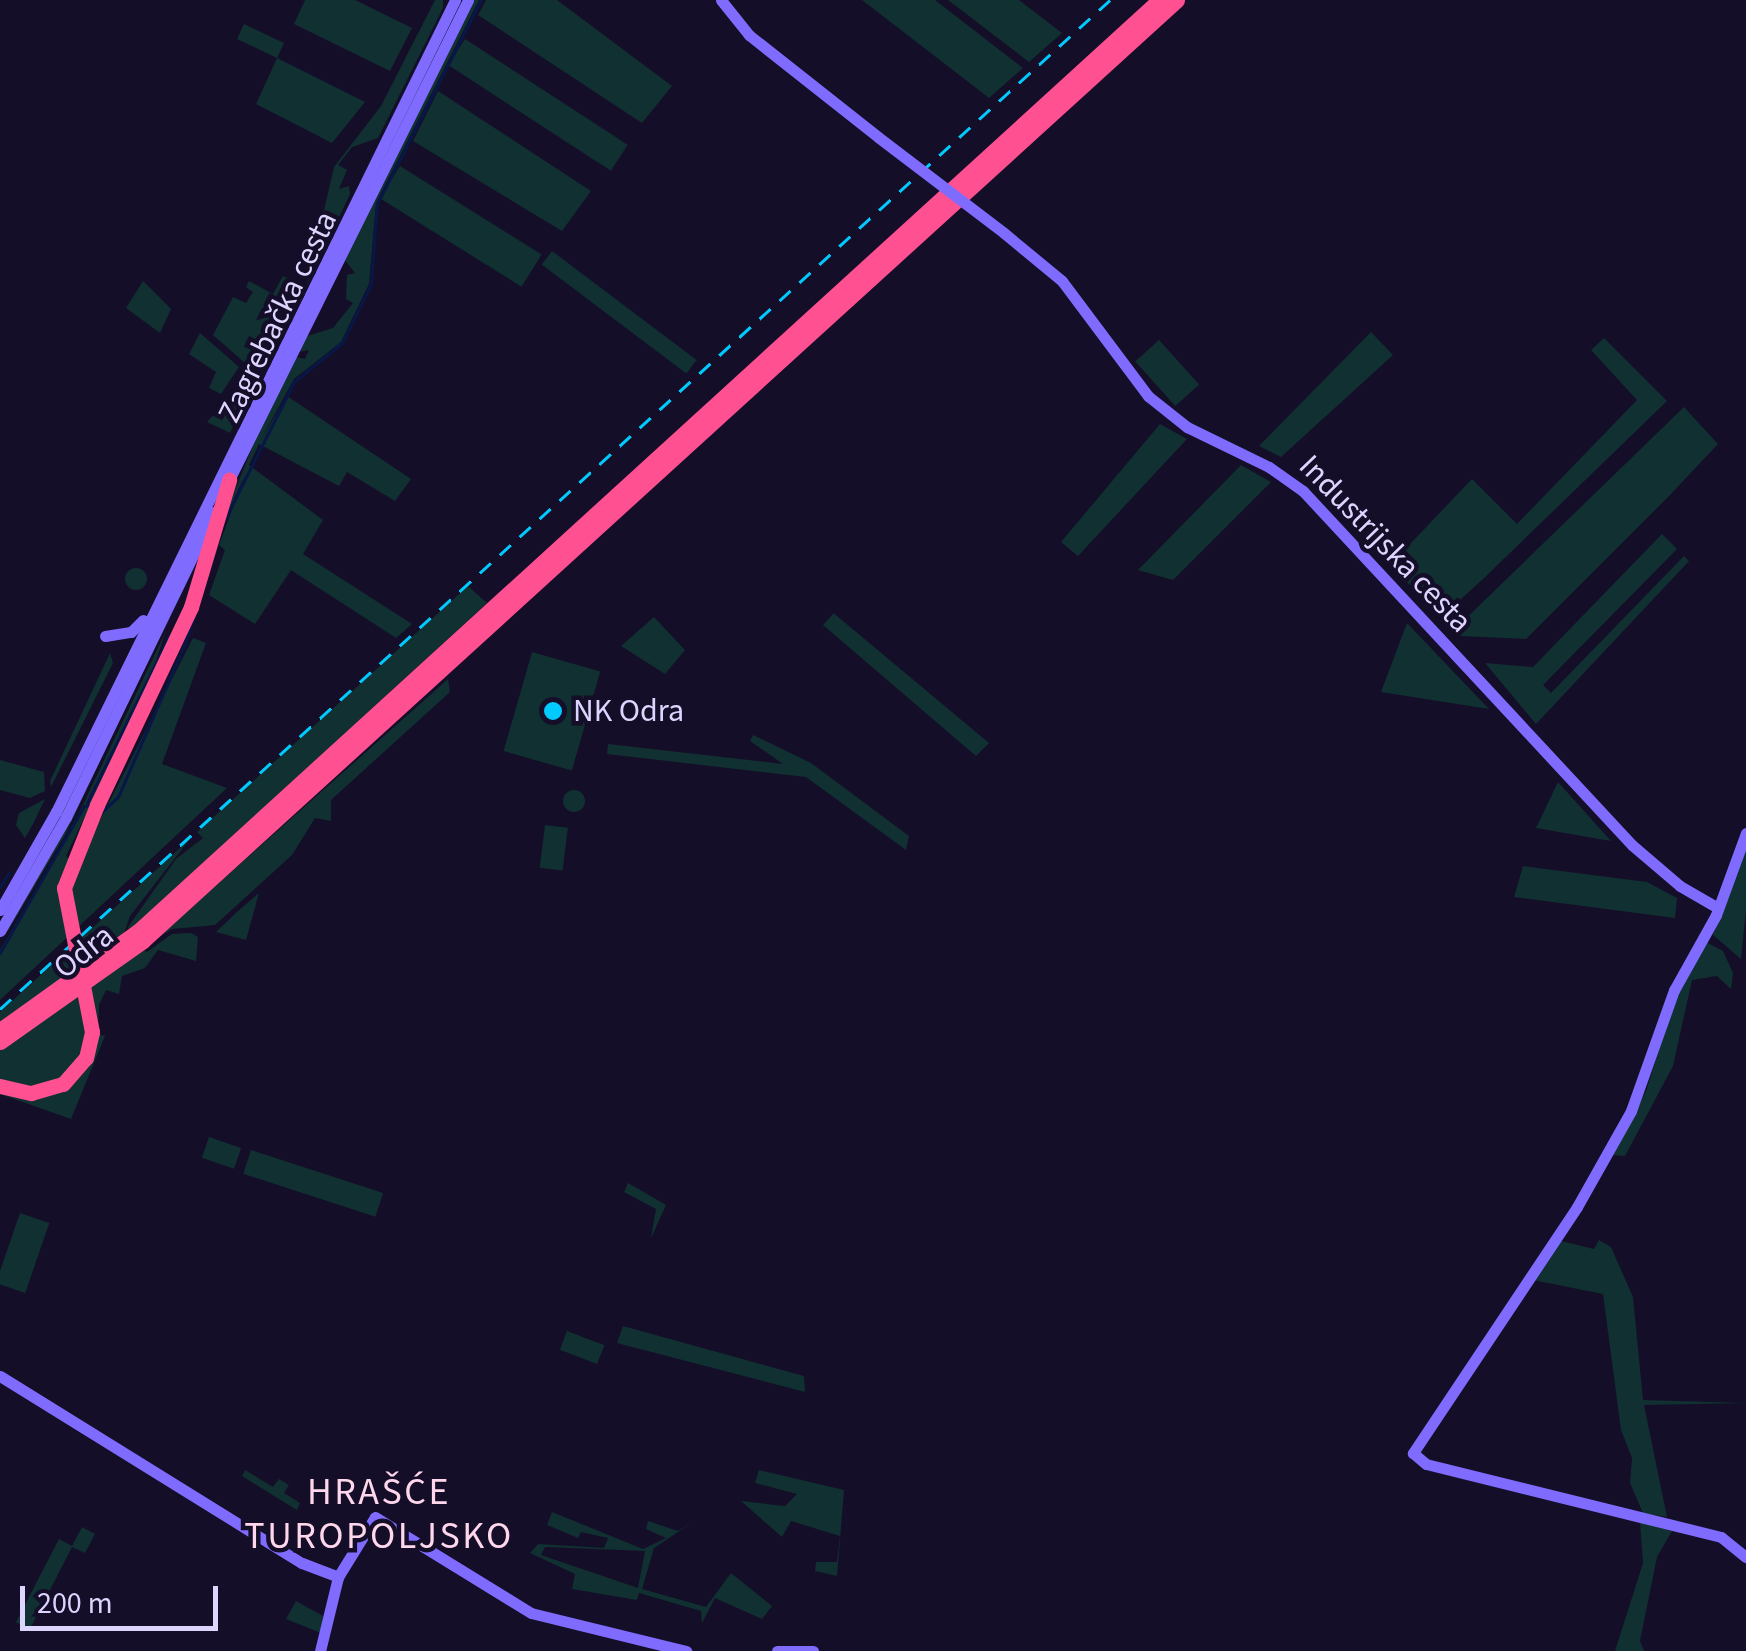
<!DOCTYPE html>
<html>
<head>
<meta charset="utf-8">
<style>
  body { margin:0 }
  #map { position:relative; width:1746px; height:1651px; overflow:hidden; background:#150e28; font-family:"Source Sans 3",sans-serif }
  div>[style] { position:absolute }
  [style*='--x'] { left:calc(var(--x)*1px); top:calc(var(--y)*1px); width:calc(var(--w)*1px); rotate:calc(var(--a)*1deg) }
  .green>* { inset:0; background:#103032; transform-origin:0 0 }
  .round { border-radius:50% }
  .stream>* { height:2.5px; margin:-1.25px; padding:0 1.25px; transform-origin:1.25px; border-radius:1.25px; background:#071748 }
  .secondary>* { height:11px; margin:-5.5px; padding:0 5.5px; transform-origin:5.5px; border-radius:5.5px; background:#7f6cff }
  .highway>* { height:15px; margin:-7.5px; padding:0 7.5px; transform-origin:7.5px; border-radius:7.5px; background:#ff5091 }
  .rail>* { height:2.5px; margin-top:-1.25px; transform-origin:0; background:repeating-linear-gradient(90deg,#01caff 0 15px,transparent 0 27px) }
  .secondary-bridge>* { height:11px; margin:-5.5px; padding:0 5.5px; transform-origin:5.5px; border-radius:5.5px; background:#7f6cff }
  .highway-bridge>* { height:15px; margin:-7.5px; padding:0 7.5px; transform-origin:7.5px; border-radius:7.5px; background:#ff5091 }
  .dots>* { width:28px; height:28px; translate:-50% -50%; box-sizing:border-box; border:5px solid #150e28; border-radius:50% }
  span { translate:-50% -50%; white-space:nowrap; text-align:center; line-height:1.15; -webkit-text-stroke:9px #150e28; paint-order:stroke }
  .street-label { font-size:32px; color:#ded5ff }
  .poi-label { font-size:32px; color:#ded5ff }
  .left { translate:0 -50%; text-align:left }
  .quarter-label { font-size:38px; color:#ffd7ec; letter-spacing:2.5px }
  .scale { position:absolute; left:20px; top:1586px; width:198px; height:45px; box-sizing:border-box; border:5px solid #ded5ff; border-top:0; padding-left:12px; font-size:30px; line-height:35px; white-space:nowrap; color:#ded5ff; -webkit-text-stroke:8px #150e28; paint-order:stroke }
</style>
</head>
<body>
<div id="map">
  <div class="green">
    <div style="clip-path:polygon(305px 0,355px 0,412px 28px,390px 71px,294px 24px)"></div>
    <div style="clip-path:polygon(435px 0,443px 0,443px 8px,378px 138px,352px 147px,338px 165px,347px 170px,339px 189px,349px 186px,350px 194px,307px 284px,334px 167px,381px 106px)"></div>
    <div style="clip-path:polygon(471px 0,479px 0,376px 203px,369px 284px,341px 342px,294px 379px,259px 443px,287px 396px,411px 479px,395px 501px,347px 472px,339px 486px,259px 444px,249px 465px,323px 520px,303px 554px,412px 624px,396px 638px,291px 570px,255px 624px,209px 595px,225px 550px,219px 545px,245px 475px,215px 540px,268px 408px,296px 357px,305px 359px,309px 350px,298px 352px,307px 336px,333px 328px,353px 303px,346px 299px,347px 275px,355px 273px,344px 259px)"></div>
    <div style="clip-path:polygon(486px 0,557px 0,672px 86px,642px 123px,478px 15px)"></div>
    <div style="clip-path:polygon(862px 0,935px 0,1023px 68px,989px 98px)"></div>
    <div style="clip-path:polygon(948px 0,1019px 0,1062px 33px,1029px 62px)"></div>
    <div style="clip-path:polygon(244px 24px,284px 43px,277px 58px,365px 102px,332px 143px,256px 104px,277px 58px,237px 39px)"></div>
    <div style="left:465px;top:39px;width:194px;height:31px;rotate:33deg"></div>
    <div style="clip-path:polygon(438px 91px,591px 191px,562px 231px,413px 141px)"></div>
    <div style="left:400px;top:166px;width:167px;height:38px;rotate:32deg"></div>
    <div style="left:552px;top:251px;width:181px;height:17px;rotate:37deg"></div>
    <div style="clip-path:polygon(283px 276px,301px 285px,246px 364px,213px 335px,233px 297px,246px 303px,253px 292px,246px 287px,249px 281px,273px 294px)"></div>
    <div style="clip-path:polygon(143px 281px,171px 309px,160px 333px,126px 308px)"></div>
    <div style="clip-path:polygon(285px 318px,251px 392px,239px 386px,253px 367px)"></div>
    <div style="clip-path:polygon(1371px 332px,1393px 355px,1281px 457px,1259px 446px)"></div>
    <div style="clip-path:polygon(200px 333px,239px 367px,221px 394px,209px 388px,216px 372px,189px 354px)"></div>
    <div style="clip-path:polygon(1604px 338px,1667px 401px,1483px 579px,1449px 610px,1432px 610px,1391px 564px,1472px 479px,1517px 524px,1637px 400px,1591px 350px)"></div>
    <div style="left:1159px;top:340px;width:60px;height:32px;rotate:48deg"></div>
    <div style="clip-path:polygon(229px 398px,243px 405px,230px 433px,207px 422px)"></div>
    <div style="clip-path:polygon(1684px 407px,1718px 444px,1670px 495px,1526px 639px,1461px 636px,1455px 629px)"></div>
    <div style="clip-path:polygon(1160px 424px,1187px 439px,1078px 556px,1061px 542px)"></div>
    <div style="clip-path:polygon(1241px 465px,1271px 482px,1173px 580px,1138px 570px)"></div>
    <div style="clip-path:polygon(1662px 534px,1677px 549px,1543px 685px,1551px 693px,1684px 556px,1689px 561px,1536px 724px,1485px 663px,1533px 667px)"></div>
    <div class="round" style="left:125px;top:568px;width:22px;height:22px"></div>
    <div style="clip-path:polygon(468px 586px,487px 603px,166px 897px,183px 915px,448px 679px,450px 692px,331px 800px,331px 821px,315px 818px,292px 855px,215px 925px,172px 929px,142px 947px,128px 927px,176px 859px,203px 838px,197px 832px)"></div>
    <div style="clip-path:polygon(834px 613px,837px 616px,989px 743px,976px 756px,823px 625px)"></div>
    <div style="clip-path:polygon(654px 617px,685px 650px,665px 674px,621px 646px)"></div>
    <div style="clip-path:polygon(1407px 623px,1489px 709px,1381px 692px)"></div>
    <div style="clip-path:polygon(166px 631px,156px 660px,172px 635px,66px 856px,77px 865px,193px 638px,206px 643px,162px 764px,227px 788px,0 1000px,0 950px,68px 836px)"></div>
    <div style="clip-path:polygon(154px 648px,65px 835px,0 944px,62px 833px)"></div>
    <div style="left:532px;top:652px;width:71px;height:103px;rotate:16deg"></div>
    <div style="clip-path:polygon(110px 653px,113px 663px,51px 787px,50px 781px)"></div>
    <div style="clip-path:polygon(753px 735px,811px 763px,909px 836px,906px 850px,806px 777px,607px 754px,608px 744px,783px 764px,750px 741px)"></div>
    <div style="clip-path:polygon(0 760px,44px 772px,45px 791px,30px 798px,0 790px)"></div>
    <div style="clip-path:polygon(1558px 782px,1611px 841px,1536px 828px)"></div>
    <div class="round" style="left:563px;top:790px;width:22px;height:22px"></div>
    <div style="clip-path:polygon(45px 799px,33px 824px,25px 838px,16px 825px,19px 813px)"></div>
    <div style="left:545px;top:825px;width:23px;height:43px;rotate:7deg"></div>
    <div style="clip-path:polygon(189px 840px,130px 916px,123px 936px,147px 952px,172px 934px,191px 933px,198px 937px,196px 961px,158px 950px,145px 968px,122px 976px,119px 994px,106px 990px,99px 1005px,98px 1034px,105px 1036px,71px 1119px,0 1094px,0 1012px)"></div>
    <div style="clip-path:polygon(1746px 845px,1746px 910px,1741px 959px,1713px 935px)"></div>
    <div style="clip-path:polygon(1523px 866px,1647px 882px,1677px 898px,1675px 918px,1514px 897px)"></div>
    <div style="clip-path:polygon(259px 893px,246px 940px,216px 932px,237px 912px)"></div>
    <div style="clip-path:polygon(1704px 941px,1723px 951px,1733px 973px,1731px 989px,1717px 976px,1692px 980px,1673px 1066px,1625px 1156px,1612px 1155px,1646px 1091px,1679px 987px)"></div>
    <div style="left:209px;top:1137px;width:34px;height:22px;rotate:19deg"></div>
    <div style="left:251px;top:1150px;width:139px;height:25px;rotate:18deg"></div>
    <div style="clip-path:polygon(628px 1183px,666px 1205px,651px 1238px,656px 1209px,624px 1192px)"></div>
    <div style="left:20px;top:1213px;width:31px;height:74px;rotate:19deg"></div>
    <div style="clip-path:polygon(1599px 1240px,1611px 1247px,1633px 1297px,1643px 1400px,1746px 1403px,1644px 1405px,1667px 1517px,1643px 1513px,1630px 1483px,1632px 1458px,1621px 1430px,1603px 1294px,1533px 1280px,1561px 1241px,1594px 1249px)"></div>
    <div style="clip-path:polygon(623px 1326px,804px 1376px,805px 1392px,617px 1343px)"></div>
    <div style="left:567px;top:1331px;width:40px;height:20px;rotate:21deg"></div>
    <div style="clip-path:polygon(245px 1470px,273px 1487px,279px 1479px,289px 1485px,284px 1493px,300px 1503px,297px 1510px,242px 1476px)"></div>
    <div style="clip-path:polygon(759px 1470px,844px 1490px,837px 1576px,815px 1571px,816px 1562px,837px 1562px,840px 1536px,791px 1521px,782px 1537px,741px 1501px,785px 1506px,797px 1494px,755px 1483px)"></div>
    <div style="clip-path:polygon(evenodd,552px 1512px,643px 1549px,666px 1538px,646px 1529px,648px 1521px,678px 1531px,693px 1522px,654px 1548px,642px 1589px,706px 1607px,731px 1573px,772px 1606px,762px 1619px,715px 1598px,702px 1623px,701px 1611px,639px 1593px,637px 1600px,572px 1589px,575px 1574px,530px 1553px,538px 1544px,604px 1548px,608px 1538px,581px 1532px,578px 1538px,547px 1525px,552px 1512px,545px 1547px,645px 1551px,638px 1588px,541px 1555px,545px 1547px)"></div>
    <div style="clip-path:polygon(1640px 1522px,1672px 1531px,1657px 1557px,1640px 1641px,1644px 1651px,1615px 1651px,1643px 1563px)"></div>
    <div style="clip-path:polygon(82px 1527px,95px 1534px,85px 1553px,72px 1547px,29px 1631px,16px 1622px,59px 1539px,72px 1546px)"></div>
    <div style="clip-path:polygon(296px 1601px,323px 1616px,321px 1633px,286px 1619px)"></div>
  </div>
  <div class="stream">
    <div style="--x:225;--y:519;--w:153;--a:-63.3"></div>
    <div style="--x:294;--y:382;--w:62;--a:-39.1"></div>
    <div style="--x:342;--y:343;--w:66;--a:-63.8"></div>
    <div style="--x:371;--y:284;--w:80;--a:-85.7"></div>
    <div style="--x:377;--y:204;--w:229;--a:-63"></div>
    <div style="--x:87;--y:803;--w:186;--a:-63.8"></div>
    <div style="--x:104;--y:810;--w:19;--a:-43"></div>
    <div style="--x:118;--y:797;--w:167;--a:-66.4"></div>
    <div style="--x:185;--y:644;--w:99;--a:-72.3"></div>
    <div style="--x:0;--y:887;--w:17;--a:-59"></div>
    <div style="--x:0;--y:953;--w:169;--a:-60.3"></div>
    <div style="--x:84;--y:806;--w:8;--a:-7"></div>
  </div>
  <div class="secondary">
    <div style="--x:721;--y:0;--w:45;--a:51.3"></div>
    <div style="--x:749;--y:35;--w:164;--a:38.3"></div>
    <div style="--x:1004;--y:233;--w:75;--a:39.6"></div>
    <div style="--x:1062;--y:281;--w:144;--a:53.2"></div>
    <div style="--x:1148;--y:396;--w:50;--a:38.5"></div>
    <div style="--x:1187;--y:427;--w:91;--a:26"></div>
    <div style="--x:1269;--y:467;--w:42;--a:35.2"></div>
    <div style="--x:1303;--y:491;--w:483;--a:47.1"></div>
    <div style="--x:1632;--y:845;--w:63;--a:40.5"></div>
    <div style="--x:1680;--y:886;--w:44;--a:30.1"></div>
    <div style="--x:226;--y:486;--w:543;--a:-63.53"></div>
    <div style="--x:105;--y:636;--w:26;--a:-9"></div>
    <div style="--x:131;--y:632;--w:17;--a:-45"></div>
    <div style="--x:1746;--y:833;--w:87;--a:110.1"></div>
    <div style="--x:1716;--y:915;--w:86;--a:119.2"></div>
    <div style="--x:1674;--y:990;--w:128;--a:109.6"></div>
    <div style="--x:1631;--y:1111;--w:110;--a:119.4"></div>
    <div style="--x:1577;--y:1207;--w:296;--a:123.7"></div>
    <div style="--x:1413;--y:1453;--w:17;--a:40"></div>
    <div style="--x:1426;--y:1464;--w:304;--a:13.9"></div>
    <div style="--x:1721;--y:1537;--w:32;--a:39"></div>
    <div style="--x:0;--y:910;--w:113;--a:-60.3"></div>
    <div style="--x:56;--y:812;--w:905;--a:-63.83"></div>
    <div style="--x:0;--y:931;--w:132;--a:-59.9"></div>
    <div style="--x:66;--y:817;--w:339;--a:-64.1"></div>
    <div style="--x:0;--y:1376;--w:355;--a:31.8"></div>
    <div style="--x:302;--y:1563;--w:39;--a:21"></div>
    <div style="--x:320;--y:1651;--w:76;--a:-76.3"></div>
    <div style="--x:338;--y:1577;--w:70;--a:-58.3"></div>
    <div style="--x:375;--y:1517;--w:183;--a:31.6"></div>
    <div style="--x:531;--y:1613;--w:160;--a:13.8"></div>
    <div style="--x:777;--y:1651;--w:36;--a:0"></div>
  </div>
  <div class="highway">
    <div style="--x:97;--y:805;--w:219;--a:-64.6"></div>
    <div style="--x:191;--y:607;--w:133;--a:-73.3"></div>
    <div style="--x:0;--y:1030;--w:170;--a:-35.7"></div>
    <div style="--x:138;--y:931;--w:1382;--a:-42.36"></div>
    <div style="--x:0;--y:1042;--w:175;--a:-35.2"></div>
    <div style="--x:143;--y:941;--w:1398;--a:-42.3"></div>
    <div style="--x:0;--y:1086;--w:32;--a:13"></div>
    <div style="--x:31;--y:1093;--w:33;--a:-16"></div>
    <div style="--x:63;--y:1084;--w:35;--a:-49"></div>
    <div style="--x:86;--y:1058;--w:27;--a:-77"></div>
  </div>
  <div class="rail">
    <div style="--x:0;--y:1009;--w:1500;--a:-42.27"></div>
  </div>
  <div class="secondary-bridge">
    <div style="--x:878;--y:137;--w:158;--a:37.3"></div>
  </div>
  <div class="highway-bridge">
    <div style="--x:92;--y:1032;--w:147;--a:-101"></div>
    <div style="--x:64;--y:888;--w:89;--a:-68.3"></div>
  </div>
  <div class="dots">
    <div style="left:553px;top:711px;background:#01caff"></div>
  </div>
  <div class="street-label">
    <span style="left:278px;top:317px;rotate:-64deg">Zagrebačka cesta</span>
    <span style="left:1385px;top:544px;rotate:46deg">Industrijska cesta</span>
    <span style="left:84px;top:952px;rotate:-38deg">Odra</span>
  </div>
  <div class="poi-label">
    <span class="left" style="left:573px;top:711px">NK Odra</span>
  </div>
  <div class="quarter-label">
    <span style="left:379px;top:1515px">HRAŠĆE<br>TUROPOLJSKO</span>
  </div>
  <div class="scale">200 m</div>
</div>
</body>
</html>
